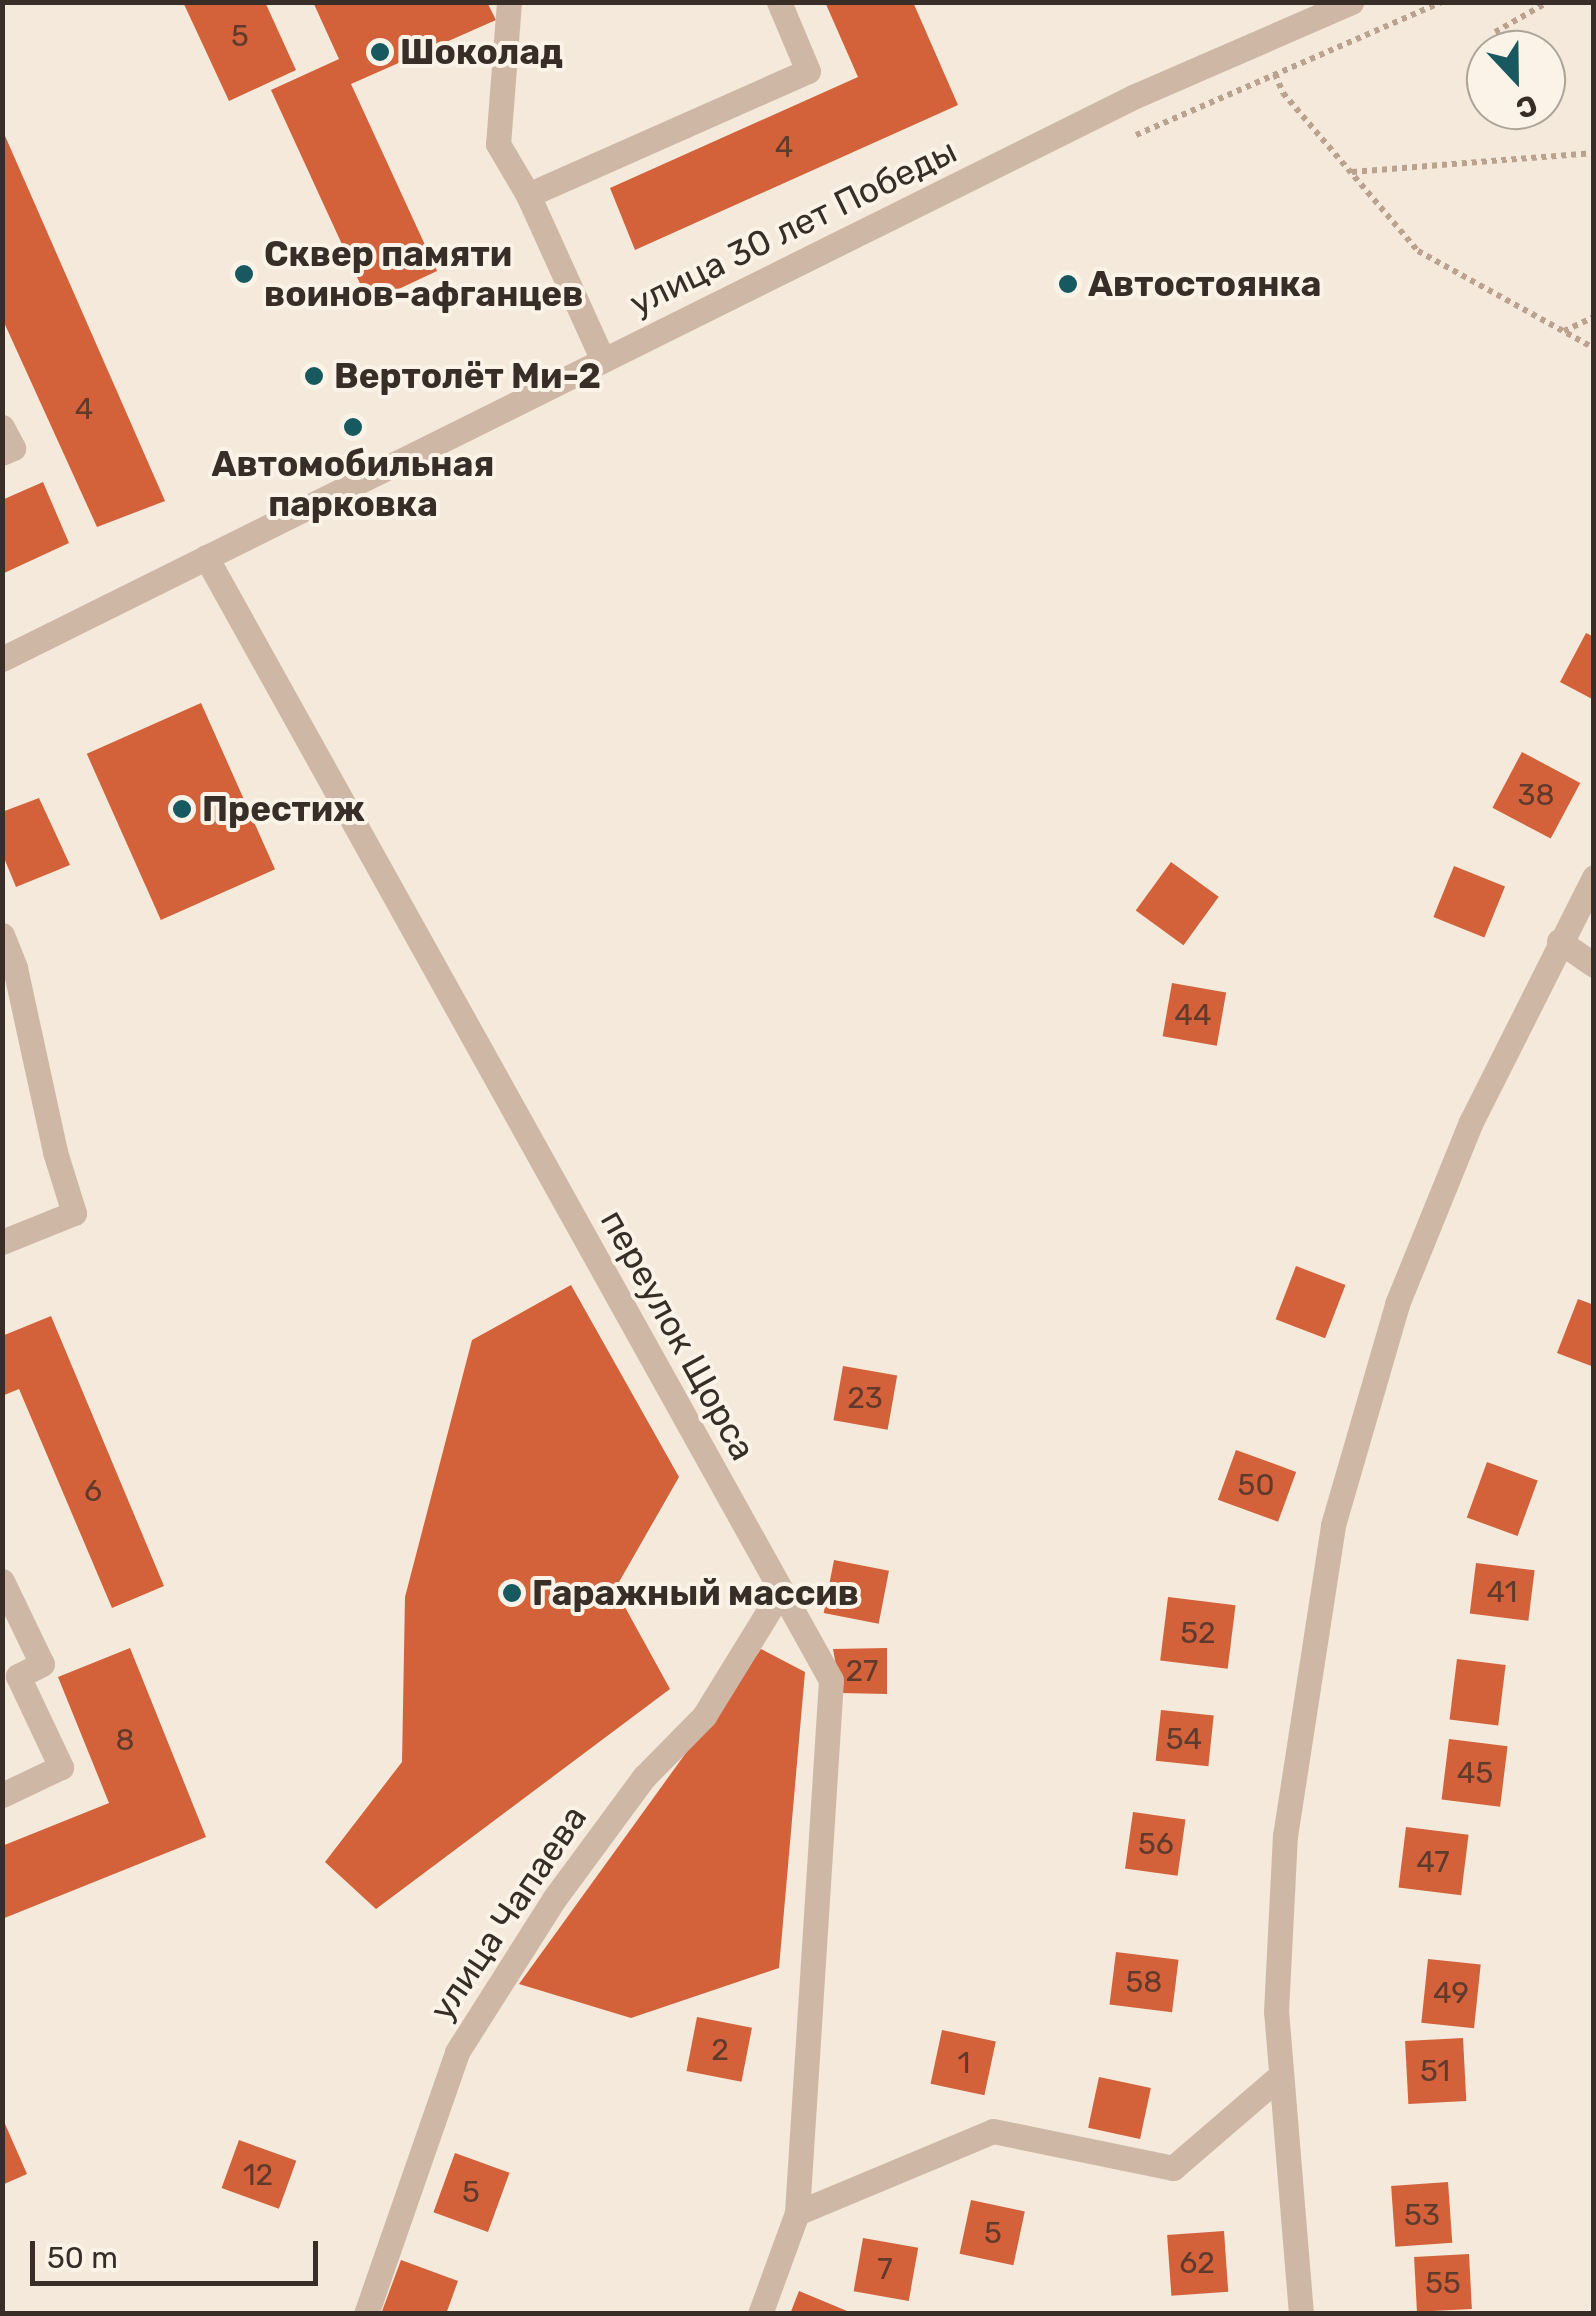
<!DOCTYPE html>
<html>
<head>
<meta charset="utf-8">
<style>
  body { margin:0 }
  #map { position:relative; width:1596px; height:2316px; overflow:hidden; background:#f4e9da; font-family:Rubik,sans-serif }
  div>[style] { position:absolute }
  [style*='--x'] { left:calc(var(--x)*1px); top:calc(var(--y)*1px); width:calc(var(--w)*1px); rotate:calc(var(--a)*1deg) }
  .building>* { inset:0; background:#d3613a; transform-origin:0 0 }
  .path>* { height:6px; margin-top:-3px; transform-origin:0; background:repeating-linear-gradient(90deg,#baa28f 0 5px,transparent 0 10px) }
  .minor>* { height:25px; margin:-12.5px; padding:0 12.5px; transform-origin:12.5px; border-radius:12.5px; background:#ceb8a5 }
  .dots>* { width:28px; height:28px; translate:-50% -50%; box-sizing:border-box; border:5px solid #fbf3e7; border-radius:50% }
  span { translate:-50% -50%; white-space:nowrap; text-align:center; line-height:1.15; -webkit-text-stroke:8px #fbf3e7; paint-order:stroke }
  .number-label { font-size:30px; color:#603a2c }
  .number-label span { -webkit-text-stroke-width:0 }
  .poi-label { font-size:35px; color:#392d27; font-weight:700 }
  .left { translate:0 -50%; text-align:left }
  .street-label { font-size:35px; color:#392d27 }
  .frame { position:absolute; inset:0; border:5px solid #392d27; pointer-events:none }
  .north { position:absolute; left:1466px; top:30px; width:100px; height:100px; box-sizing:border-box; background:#fbf3e7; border:2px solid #ada49a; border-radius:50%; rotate:158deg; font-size:28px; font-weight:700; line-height:40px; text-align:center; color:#392d27 }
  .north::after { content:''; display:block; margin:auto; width:35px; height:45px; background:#18595f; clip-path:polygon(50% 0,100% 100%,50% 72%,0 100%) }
  .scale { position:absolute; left:30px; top:2241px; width:288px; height:45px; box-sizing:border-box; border:5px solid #392d27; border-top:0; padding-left:12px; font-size:30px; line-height:35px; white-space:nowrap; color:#392d27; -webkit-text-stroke:8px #fbf3e7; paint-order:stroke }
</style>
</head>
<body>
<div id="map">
  <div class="building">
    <div style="clip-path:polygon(183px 2px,265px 2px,296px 70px,229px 101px)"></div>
    <div style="clip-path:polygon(313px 2px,487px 2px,496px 20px,351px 84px,437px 271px,369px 303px,271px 90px,339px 59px)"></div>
    <div style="clip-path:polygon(825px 2px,913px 2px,958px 105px,635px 250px,610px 188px,858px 77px)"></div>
    <div style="clip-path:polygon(2px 129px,165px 501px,97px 527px,2px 318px)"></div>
    <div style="clip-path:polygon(43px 482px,69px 543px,2px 574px,2px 500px)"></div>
    <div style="clip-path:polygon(1586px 633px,1594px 637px,1594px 700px,1560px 682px)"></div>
    <div style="left:201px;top:703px;width:182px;height:125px;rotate:66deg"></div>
    <div style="left:1522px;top:752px;width:66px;height:63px;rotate:28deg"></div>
    <div style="clip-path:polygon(39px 798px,70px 865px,16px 887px,2px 853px,2px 812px)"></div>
    <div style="left:1171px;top:862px;width:59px;height:60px;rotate:36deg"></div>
    <div style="left:1454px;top:866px;width:55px;height:55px;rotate:22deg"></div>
    <div style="left:1172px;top:983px;width:55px;height:54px;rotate:10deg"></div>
    <div style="left:1296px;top:1266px;width:53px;height:57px;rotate:21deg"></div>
    <div style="clip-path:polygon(571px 1285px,679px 1477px,615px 1589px,670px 1689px,376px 1909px,325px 1862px,402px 1762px,405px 1597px,472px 1340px)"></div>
    <div style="clip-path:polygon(1578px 1299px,1594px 1305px,1594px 1367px,1557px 1353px)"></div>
    <div style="clip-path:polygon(51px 1316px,164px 1586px,112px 1608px,19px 1389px,2px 1396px,2px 1336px)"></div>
    <div style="left:843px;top:1366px;width:55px;height:55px;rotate:10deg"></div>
    <div style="left:1236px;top:1450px;width:64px;height:53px;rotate:20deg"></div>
    <div style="left:1487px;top:1462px;width:54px;height:59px;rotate:20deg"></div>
    <div style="left:834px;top:1560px;width:56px;height:54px;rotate:11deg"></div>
    <div style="left:1476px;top:1563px;width:59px;height:51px;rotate:7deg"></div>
    <div style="left:1168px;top:1597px;width:68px;height:64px;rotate:7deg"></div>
    <div style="clip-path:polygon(130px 1648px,206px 1837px,2px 1919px,2px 1846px,109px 1803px,58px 1677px)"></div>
    <div style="clip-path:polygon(887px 1648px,887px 1694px,841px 1693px,833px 1649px)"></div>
    <div style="clip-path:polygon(761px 1649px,805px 1672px,779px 1968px,631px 2018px,519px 1984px)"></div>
    <div style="left:1457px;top:1659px;width:49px;height:61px;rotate:7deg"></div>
    <div style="left:1161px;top:1710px;width:53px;height:51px;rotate:6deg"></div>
    <div style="left:1449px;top:1739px;width:59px;height:61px;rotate:7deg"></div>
    <div style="left:1133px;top:1812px;width:53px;height:57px;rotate:8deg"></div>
    <div style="left:1406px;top:1827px;width:63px;height:61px;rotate:7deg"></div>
    <div style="left:1116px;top:1952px;width:63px;height:53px;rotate:7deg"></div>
    <div style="left:1428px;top:1959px;width:53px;height:64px;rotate:6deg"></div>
    <div style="left:697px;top:2017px;width:56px;height:55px;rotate:11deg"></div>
    <div style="left:942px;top:2030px;width:55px;height:55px;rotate:12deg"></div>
    <div style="left:1463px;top:2038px;width:63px;height:58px;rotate:87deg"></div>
    <div style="left:1099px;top:2077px;width:53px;height:52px;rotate:12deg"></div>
    <div style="clip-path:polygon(2px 2117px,27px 2174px,2px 2185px)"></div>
    <div style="left:239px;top:2140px;width:61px;height:51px;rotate:20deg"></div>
    <div style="left:455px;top:2153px;width:58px;height:63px;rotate:20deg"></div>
    <div style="left:1448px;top:2182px;width:61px;height:57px;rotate:86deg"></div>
    <div style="left:971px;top:2200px;width:55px;height:55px;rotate:12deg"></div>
    <div style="left:1224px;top:2231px;width:61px;height:57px;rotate:86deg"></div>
    <div style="left:863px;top:2238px;width:56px;height:54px;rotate:10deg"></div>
    <div style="left:1469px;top:2254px;width:55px;height:55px;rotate:87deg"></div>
    <div style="clip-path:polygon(401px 2260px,458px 2281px,446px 2314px,381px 2314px)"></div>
    <div style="clip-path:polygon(799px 2291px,852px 2313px,852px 2314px,790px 2314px)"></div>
  </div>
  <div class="path">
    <div style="--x:1495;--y:32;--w:61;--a:-29.5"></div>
    <div style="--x:1275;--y:74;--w:21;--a:67"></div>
    <div style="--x:1283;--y:93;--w:208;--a:49.5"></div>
    <div style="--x:1418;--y:251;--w:201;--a:28.9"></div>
    <div style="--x:1136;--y:135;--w:334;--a:-23.5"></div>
    <div style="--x:1352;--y:172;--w:243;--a:-4.5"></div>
    <div style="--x:1564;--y:331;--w:33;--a:-25"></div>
  </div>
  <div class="minor">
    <div style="--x:509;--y:2;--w:142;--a:94.4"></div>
    <div style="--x:498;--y:144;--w:59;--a:59.5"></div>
    <div style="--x:528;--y:195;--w:181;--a:65.6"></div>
    <div style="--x:528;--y:195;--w:306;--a:-23.9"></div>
    <div style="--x:808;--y:71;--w:75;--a:-112.8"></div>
    <div style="--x:2;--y:427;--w:24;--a:62"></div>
    <div style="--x:13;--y:448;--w:12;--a:156"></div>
    <div style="--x:206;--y:557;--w:1285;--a:60.9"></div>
    <div style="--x:831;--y:1680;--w:534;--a:93.65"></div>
    <div style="--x:2;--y:659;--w:1263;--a:-26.42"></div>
    <div style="--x:1133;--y:97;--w:238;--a:-23.5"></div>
    <div style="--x:2;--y:935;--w:35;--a:68"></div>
    <div style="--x:15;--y:968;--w:188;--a:77.7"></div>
    <div style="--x:55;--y:1152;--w:64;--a:72.7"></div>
    <div style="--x:74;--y:1213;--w:78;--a:158.1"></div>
    <div style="--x:1559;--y:941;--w:42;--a:34.4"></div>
    <div style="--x:2;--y:1581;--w:92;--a:64.3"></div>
    <div style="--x:42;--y:1664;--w:27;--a:153"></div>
    <div style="--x:18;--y:1676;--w:101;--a:64.7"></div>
    <div style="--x:61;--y:1767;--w:65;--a:154.6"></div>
    <div style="--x:366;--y:2314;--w:277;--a:-70.8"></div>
    <div style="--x:457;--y:2052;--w:181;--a:-57.6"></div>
    <div style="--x:554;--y:1899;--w:152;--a:-53.6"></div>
    <div style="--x:644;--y:1777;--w:86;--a:-45.5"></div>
    <div style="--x:704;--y:1716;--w:147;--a:-58.4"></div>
    <div style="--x:760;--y:2314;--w:108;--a:-69.9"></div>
    <div style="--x:797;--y:2213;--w:212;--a:-22.7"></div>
    <div style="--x:993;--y:2131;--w:184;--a:11.6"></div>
    <div style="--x:1173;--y:2168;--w:141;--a:-40.7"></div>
    <div style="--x:1301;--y:2314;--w:303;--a:-94.7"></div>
    <div style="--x:1276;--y:2012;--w:176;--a:-87.1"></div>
    <div style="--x:1285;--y:1836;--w:315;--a:-81.2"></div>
    <div style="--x:1333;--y:1525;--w:230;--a:-73.8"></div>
    <div style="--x:1397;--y:1304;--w:196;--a:-67.9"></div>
    <div style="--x:1471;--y:1122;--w:274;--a:-63.3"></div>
  </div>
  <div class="dots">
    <div style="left:380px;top:52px;background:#18595f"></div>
    <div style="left:244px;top:274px;background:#18595f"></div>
    <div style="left:1068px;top:284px;background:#18595f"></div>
    <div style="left:314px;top:376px;background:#18595f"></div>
    <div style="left:353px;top:427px;background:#18595f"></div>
    <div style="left:182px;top:809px;background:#18595f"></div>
    <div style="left:512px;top:1593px;background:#18595f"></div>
  </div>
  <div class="number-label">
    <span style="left:240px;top:36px">5</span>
    <span style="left:784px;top:147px">4</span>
    <span style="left:84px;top:409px">4</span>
    <span style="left:1536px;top:795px">38</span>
    <span style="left:1193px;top:1015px">44</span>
    <span style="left:865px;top:1398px">23</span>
    <span style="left:1256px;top:1485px">50</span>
    <span style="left:93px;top:1491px">6</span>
    <span style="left:1502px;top:1592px">41</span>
    <span style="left:1198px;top:1633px">52</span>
    <span style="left:862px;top:1671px">27</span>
    <span style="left:1184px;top:1739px">54</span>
    <span style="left:125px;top:1740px">8</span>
    <span style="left:1475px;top:1773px">45</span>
    <span style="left:1156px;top:1844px">56</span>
    <span style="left:1433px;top:1862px">47</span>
    <span style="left:1144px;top:1982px">58</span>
    <span style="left:1451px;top:1993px">49</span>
    <span style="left:720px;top:2050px">2</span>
    <span style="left:964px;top:2063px">1</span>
    <span style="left:1435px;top:2071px">51</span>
    <span style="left:258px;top:2175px">12</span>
    <span style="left:471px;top:2192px">5</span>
    <span style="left:1422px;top:2215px">53</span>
    <span style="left:993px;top:2233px">5</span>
    <span style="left:1197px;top:2263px">62</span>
    <span style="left:885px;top:2269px">7</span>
    <span style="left:1443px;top:2283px">55</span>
  </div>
  <div class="poi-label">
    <span class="left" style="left:400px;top:52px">Шоколад</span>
    <span class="left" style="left:264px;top:274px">Сквер памяти<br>воинов-афганцев</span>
    <span class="left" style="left:1088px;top:284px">Автостоянка</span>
    <span class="left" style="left:334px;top:376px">Вертолёт Ми-2</span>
    <span style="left:353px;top:484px">Автомобильная<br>парковка</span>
    <span class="left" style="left:202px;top:809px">Престиж</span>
    <span class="left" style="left:532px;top:1593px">Гаражный массив</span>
  </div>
  <div class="street-label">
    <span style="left:793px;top:227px;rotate:-26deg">улица 30 лет Победы</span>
    <span style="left:678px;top:1335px;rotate:61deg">переулок Щорса</span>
    <span style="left:508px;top:1913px;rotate:-56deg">улица Чапаева</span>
  </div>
  <div class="frame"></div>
  <div class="north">С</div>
  <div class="scale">50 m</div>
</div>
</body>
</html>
